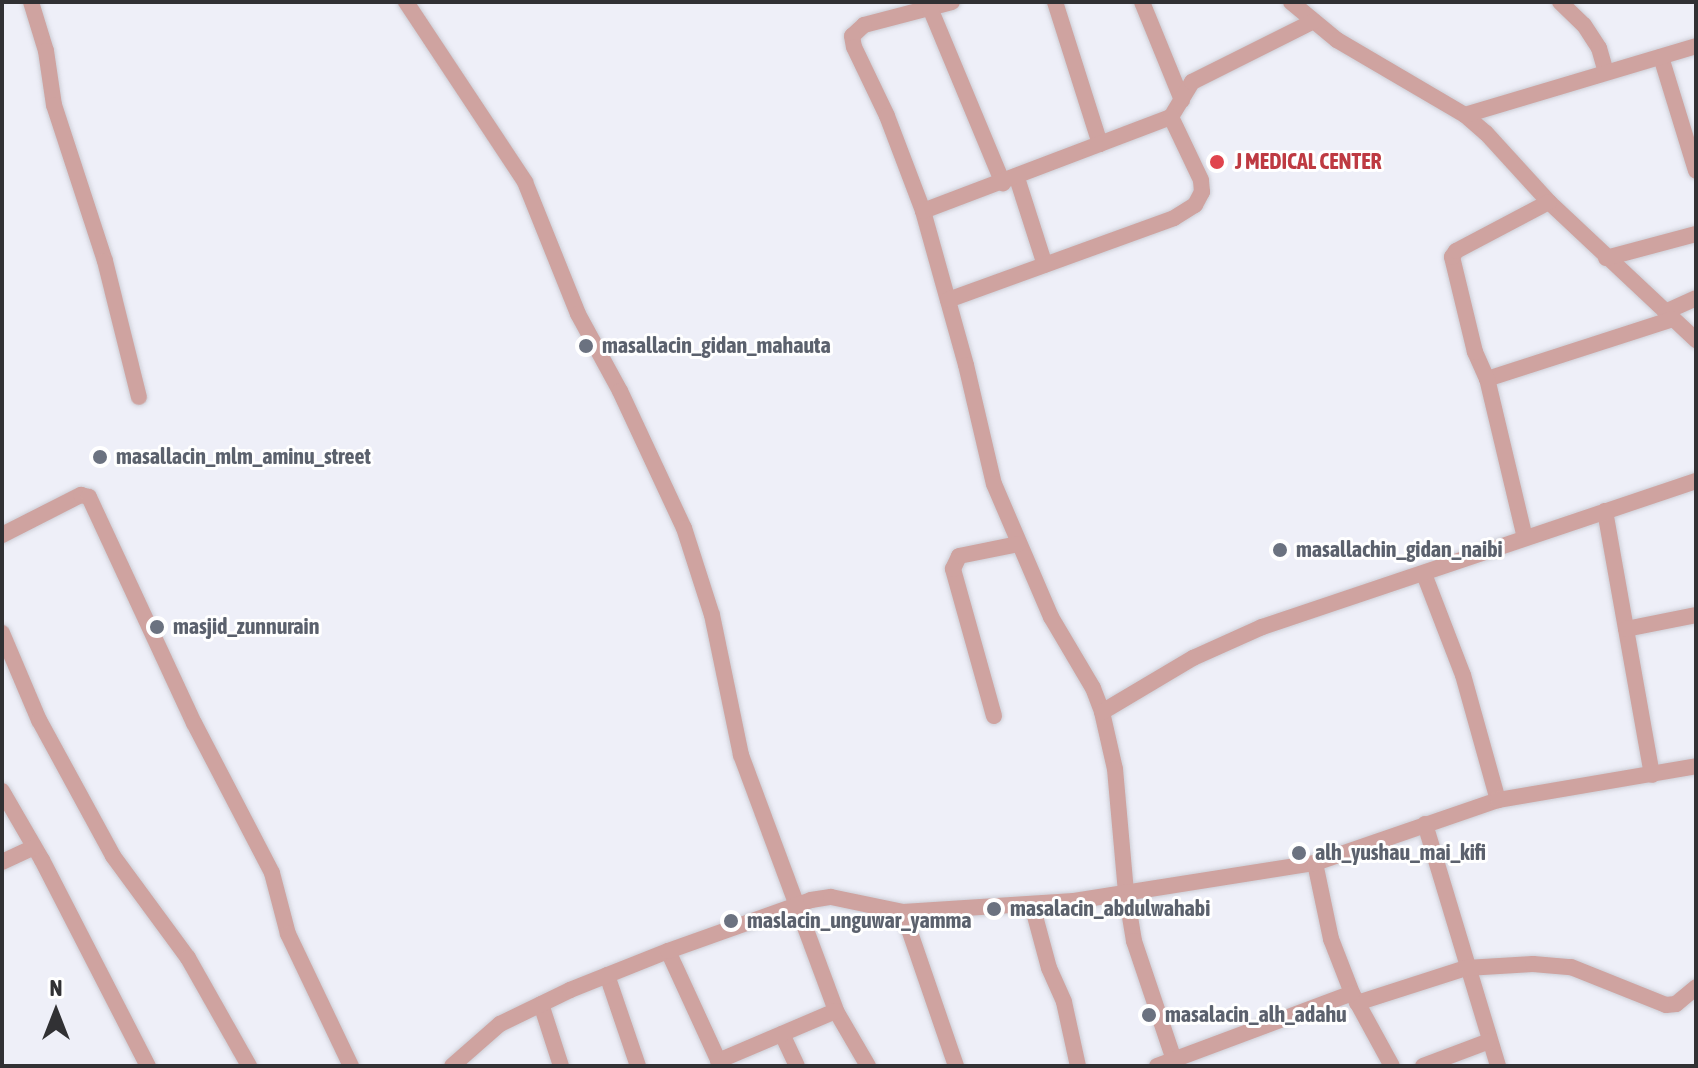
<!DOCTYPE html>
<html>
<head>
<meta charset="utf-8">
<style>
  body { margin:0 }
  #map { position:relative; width:1698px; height:1068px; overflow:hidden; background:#eeeff8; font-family:"Asap Condensed",sans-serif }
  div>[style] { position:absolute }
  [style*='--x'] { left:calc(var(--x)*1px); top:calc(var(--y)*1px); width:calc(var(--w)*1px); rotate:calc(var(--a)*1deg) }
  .roads { filter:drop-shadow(0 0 2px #cccdd5) drop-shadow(0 0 2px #cccdd5) }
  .street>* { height:16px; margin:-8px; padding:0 8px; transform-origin:8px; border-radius:8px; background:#cfa3a0 }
  .dots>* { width:22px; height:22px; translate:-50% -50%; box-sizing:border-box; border:4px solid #fff; border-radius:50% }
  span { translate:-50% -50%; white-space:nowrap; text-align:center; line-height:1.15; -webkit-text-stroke:6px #fff; paint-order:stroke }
  .health-label { font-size:22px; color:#be3a42; font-weight:700 }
  .left { translate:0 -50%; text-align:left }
  .worship-label { font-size:22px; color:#5b616d; font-weight:700 }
  .frame { position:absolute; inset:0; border:4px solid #313134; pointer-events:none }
  .north { position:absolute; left:16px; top:972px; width:80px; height:80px; -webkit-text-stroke:6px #fff; paint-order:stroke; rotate:0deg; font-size:22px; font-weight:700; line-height:32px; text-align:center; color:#313134 }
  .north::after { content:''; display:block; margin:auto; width:28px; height:36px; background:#313134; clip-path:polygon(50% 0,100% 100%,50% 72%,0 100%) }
</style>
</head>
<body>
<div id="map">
  <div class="roads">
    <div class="street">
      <div style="--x:31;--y:2;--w:51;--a:73"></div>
      <div style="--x:46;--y:51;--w:55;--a:81.6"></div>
      <div style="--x:54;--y:105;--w:164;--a:71.9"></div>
      <div style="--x:105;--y:261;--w:140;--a:76"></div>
      <div style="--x:406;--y:2;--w:216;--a:56.5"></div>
      <div style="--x:525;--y:182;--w:142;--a:68.1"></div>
      <div style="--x:578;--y:314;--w:88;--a:61.4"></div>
      <div style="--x:620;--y:391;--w:151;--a:65"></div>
      <div style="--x:684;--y:528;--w:91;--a:72.2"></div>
      <div style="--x:712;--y:615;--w:143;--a:78.3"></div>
      <div style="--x:741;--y:755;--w:273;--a:69.6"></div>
      <div style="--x:836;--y:1011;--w:64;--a:59.8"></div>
      <div style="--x:952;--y:2;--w:91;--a:165.4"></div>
      <div style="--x:864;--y:25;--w:16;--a:137"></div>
      <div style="--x:852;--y:36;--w:11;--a:80"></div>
      <div style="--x:854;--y:47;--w:76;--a:64.4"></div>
      <div style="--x:887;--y:116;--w:102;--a:69.2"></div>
      <div style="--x:923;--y:211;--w:160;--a:74.4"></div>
      <div style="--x:966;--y:365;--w:122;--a:76.8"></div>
      <div style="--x:994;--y:484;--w:145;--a:66.8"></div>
      <div style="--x:1051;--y:617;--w:82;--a:59.4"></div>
      <div style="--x:1093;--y:688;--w:26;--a:69"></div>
      <div style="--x:1102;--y:712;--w:58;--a:77.2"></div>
      <div style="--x:1115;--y:769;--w:124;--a:84.9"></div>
      <div style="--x:1126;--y:893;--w:49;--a:80.5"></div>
      <div style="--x:1134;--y:941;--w:132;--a:71.4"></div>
      <div style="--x:1055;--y:2;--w:149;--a:72.4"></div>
      <div style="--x:1142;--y:2;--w:106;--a:67.8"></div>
      <div style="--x:1291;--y:2;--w:60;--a:39.6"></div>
      <div style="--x:1337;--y:40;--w:148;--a:30.4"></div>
      <div style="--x:1465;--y:115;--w:28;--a:41"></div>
      <div style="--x:1486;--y:133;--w:93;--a:47.6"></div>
      <div style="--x:1549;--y:202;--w:202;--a:43.2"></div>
      <div style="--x:1560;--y:2;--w:33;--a:44"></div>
      <div style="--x:1584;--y:25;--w:27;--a:57"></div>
      <div style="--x:1599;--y:48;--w:25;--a:74"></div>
      <div style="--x:930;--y:8;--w:190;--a:67.4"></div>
      <div style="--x:1661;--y:57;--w:119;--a:72.9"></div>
      <div style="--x:1465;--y:115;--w:241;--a:-16.6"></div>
      <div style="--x:1017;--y:178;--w:91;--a:72.2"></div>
      <div style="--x:923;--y:211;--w:265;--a:-20.8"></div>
      <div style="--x:1171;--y:117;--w:41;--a:-59"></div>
      <div style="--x:1192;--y:82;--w:136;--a:-26.6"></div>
      <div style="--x:1606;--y:258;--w:93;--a:-14.9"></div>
      <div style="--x:948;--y:300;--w:240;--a:-19.9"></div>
      <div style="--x:1174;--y:218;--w:25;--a:-32"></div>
      <div style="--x:1195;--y:205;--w:15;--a:-62"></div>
      <div style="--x:1202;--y:192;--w:12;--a:-95"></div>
      <div style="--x:1201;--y:180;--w:70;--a:-115.5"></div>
      <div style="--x:1665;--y:312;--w:34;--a:-24"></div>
      <div style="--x:1487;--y:379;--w:195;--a:-17.9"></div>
      <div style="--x:1605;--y:511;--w:268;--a:79.9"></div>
      <div style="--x:2;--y:535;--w:89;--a:-26.9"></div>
      <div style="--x:81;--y:495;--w:8;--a:14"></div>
      <div style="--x:89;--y:497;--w:249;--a:65.1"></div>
      <div style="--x:194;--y:723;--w:169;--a:62.5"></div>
      <div style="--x:272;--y:873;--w:63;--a:75.3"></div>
      <div style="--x:288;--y:934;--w:146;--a:64.5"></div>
      <div style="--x:1525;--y:538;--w:163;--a:-103.4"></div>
      <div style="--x:1487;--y:379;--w:30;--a:-114"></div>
      <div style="--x:1475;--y:352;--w:98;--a:-103.6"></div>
      <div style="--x:1452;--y:257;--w:7;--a:-56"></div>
      <div style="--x:1456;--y:251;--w:105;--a:-27.8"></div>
      <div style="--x:1424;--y:574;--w:108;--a:68.9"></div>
      <div style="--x:1463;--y:675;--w:130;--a:74.4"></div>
      <div style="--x:1626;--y:629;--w:71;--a:-11.3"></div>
      <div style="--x:2;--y:633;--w:95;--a:67"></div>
      <div style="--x:39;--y:720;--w:155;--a:61.4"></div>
      <div style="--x:113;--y:856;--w:127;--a:53.7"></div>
      <div style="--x:188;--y:958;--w:124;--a:60.5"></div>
      <div style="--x:1102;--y:712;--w:106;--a:-30.7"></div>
      <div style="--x:1193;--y:658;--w:76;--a:-24.2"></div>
      <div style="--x:1262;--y:627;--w:458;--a:-18.6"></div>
      <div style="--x:994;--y:716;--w:153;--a:-105.6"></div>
      <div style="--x:953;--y:569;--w:14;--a:-65"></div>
      <div style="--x:959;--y:556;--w:60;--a:-11.5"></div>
      <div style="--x:2;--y:791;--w:80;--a:59.9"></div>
      <div style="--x:42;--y:860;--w:232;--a:62.8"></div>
      <div style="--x:1425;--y:824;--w:253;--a:73.2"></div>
      <div style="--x:2;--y:862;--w:35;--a:-25"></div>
      <div style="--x:1315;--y:863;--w:78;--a:78.1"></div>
      <div style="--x:1331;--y:939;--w:58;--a:68.7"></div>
      <div style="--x:1352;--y:993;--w:83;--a:61.3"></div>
      <div style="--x:1032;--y:905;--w:65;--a:74.9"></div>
      <div style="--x:1049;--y:968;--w:37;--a:66"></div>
      <div style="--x:1064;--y:1002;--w:66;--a:77.7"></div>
      <div style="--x:903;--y:912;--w:163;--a:71"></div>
      <div style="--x:668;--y:951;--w:127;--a:65.3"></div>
      <div style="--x:607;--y:975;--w:96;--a:71.2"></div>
      <div style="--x:1357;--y:1003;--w:114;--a:-17.8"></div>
      <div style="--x:1466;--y:968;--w:67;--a:-3.4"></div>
      <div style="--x:1533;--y:964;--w:38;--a:5"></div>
      <div style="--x:1571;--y:967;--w:102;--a:21.8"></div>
      <div style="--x:1666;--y:1005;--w:10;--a:-6"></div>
      <div style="--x:1676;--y:1004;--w:26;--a:-40"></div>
      <div style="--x:541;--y:1004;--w:65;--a:72.1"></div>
      <div style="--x:782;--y:1034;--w:35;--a:65"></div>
      <div style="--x:718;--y:1061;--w:128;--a:-23"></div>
      <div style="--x:452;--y:1066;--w:64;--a:-41.2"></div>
      <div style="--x:500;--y:1024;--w:78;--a:-25.9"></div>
      <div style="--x:570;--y:990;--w:105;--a:-21.7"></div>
      <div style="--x:668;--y:951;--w:152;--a:-19.6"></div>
      <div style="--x:811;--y:900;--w:20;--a:-9"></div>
      <div style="--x:831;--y:897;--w:74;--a:11.8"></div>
      <div style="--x:903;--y:912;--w:171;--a:-3.7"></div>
      <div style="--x:1074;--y:901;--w:244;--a:-9"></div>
      <div style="--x:1315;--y:863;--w:194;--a:-19"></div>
      <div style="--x:1498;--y:800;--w:201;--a:-9.7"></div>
      <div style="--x:1157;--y:1066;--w:208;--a:-20.5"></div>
      <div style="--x:1423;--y:1066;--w:71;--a:-20.7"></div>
    </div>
  </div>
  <div class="dots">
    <div style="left:1217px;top:162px;background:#e0444e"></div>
    <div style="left:586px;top:346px;background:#6b7280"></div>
    <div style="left:100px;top:457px;background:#6b7280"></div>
    <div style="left:1280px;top:550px;background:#6b7280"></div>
    <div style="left:157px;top:627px;background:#6b7280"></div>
    <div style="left:1299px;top:853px;background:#6b7280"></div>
    <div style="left:994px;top:909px;background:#6b7280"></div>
    <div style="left:731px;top:921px;background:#6b7280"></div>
    <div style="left:1149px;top:1015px;background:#6b7280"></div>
  </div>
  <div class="health-label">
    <span class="left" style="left:1235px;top:162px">J MEDICAL CENTER</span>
  </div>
  <div class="worship-label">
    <span class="left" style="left:602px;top:346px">masallacin_gidan_mahauta</span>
    <span class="left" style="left:116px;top:457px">masallacin_mlm_aminu_street</span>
    <span class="left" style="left:1296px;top:550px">masallachin_gidan_naibi</span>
    <span class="left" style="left:173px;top:627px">masjid_zunnurain</span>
    <span class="left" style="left:1315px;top:853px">alh_yushau_mai_kifi</span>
    <span class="left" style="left:1010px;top:909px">masalacin_abdulwahabi</span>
    <span class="left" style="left:747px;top:921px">maslacin_unguwar_yamma</span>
    <span class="left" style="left:1165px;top:1015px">masalacin_alh_adahu</span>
  </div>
  <div class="frame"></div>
  <div class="north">N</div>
</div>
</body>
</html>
